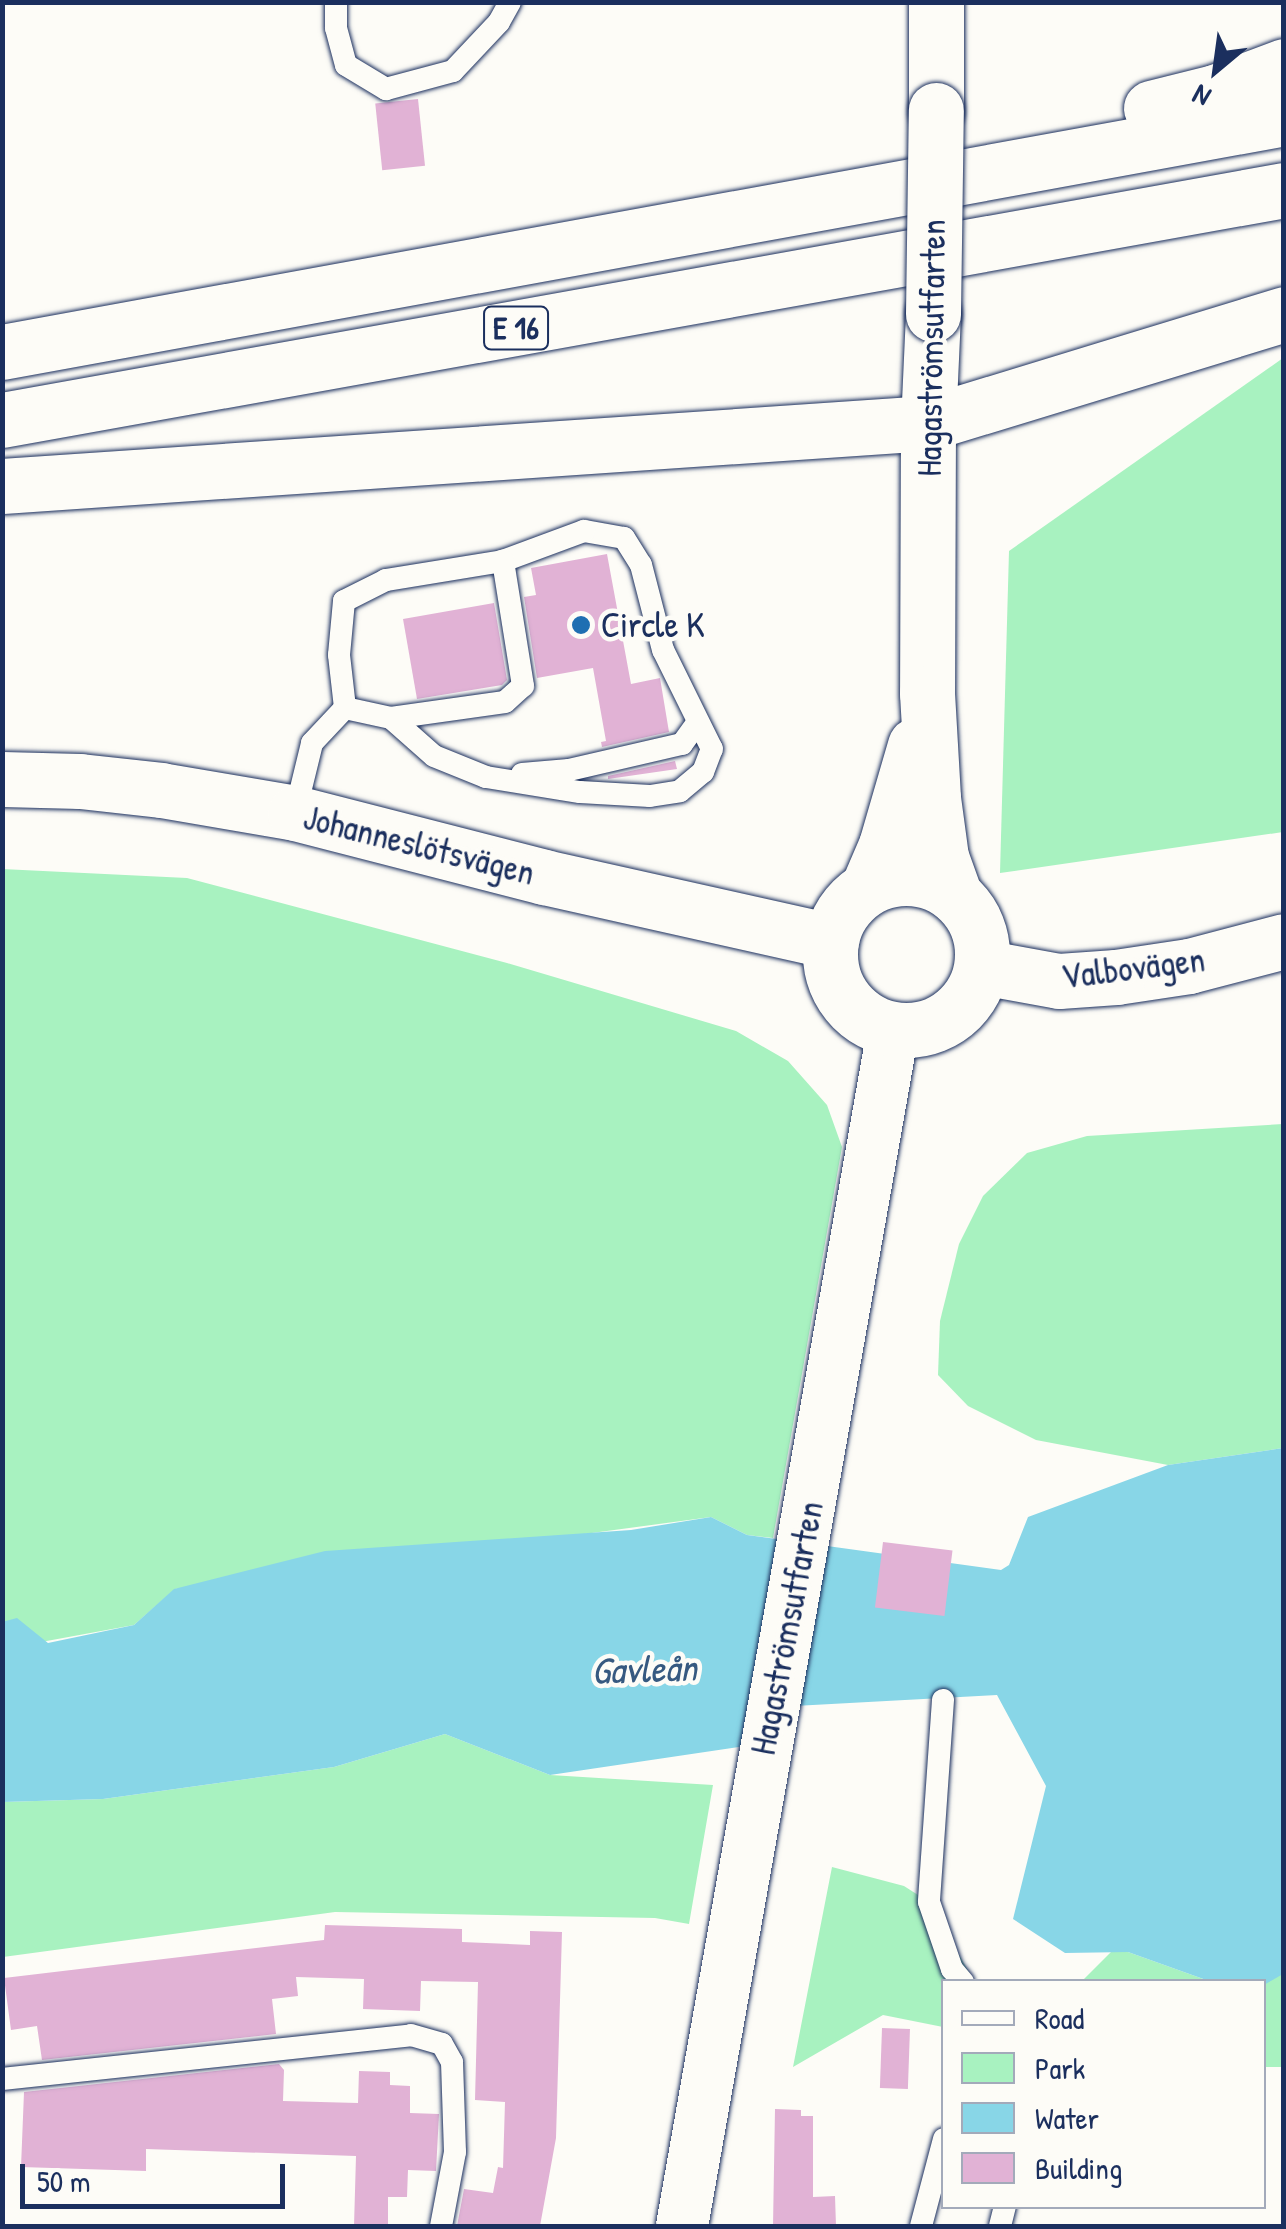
<!DOCTYPE html>
<html>
<head>
<meta charset="utf-8">
<style>
  body { margin:0 }
  #map { position:relative; width:1286px; height:2229px; overflow:hidden; background:#fdfcf7; font-family:"Patrick Hand",sans-serif }
  div>[style] { position:absolute }
  [style*='--x'] { left:calc(var(--x)*1px); top:calc(var(--y)*1px); width:calc(var(--w)*1px); rotate:calc(var(--a)*1deg) }
  .green>* { inset:0; background:#a8f2c0; transform-origin:0 0 }
  .water>* { inset:0; background:#88d6e7 }
  .building>* { inset:0; background:#e1b2d5; transform-origin:0 0 }
  .roads { filter:drop-shadow(0 0 2px #1b2f5e) drop-shadow(0 0 2px #1b2f5e) }
  .service>* { height:22px; margin:-11px; padding:0 11px; transform-origin:11px; border-radius:11px; background:#fdfcf7 }
  .tertiary>* { height:52px; margin:-26px; padding:0 26px; transform-origin:26px; border-radius:26px; background:#fdfcf7 }
  .secondary>* { height:55px; margin:-27.5px; padding:0 27.5px; transform-origin:27.5px; border-radius:27.5px; background:#fdfcf7 }
  .secondary>.ring { margin:-27.5px; padding:0; box-sizing:content-box; background:none; border:55px solid #fdfcf7; border-radius:50% }
  .motorway>* { height:55px; margin:-27.5px; padding:0 27.5px; transform-origin:27.5px; border-radius:27.5px; background:#fdfcf7 }
  .bridges { filter:drop-shadow(0 0 2px #1b2f5e) drop-shadow(0 0 2px #1b2f5e) }
  .secondary-bridge>* { height:55px; margin:-27.5px; padding:0 27.5px; transform-origin:27.5px; border-radius:27.5px; background:#fdfcf7 }
  .dots>* { width:28px; height:28px; translate:-50% -50%; box-sizing:border-box; border:5px solid #fdfcf7; border-radius:50% }
  span { translate:-50% -50%; white-space:nowrap; text-align:center; line-height:1.15; -webkit-text-stroke:9px #fdfcf7; paint-order:stroke }
  .shield-label span { padding:2px 8px; background:#fdfcf7; border:2px solid; border-radius:8px; -webkit-text-stroke-width:0 }
  .shield-label { font-size:32px; color:#1b2f5e; font-weight:700 }
  .street-label { font-size:35px; color:#1b2f5e }
  .poi-label { font-size:35px; color:#1b2f5e }
  .left { translate:0 -50%; text-align:left }
  .water-label { font-size:38px; color:#365980; font-style:italic }
  .frame { position:absolute; inset:0; border:5px solid #1b2f5e; pointer-events:none }
  .legend { position:absolute; left:941px; top:1979px; width:325px; height:230px; box-sizing:border-box; background:#fdfcf7; border:2px solid #a3aaba; margin:0; padding:12px 18px; list-style:none; font-size:30px; color:#1b2f5e }
  .legend li { display:flex; align-items:center; gap:20px; height:50px }
  .legend b { width:50px; border:2px solid #a3aaba }
  .north { position:absolute; left:1166px; top:20px; width:100px; height:100px; -webkit-text-stroke:8px #fdfcf7; paint-order:stroke; rotate:209deg; font-size:28px; font-weight:700; line-height:40px; text-align:center; color:#1b2f5e }
  .north::after { content:''; display:block; margin:auto; width:35px; height:45px; background:#1b2f5e; clip-path:polygon(50% 0,100% 100%,50% 72%,0 100%) }
  .scale { position:absolute; left:20px; top:2164px; width:265px; height:45px; box-sizing:border-box; border:5px solid #1b2f5e; border-top:0; padding-left:12px; font-size:30px; line-height:35px; white-space:nowrap; color:#1b2f5e; -webkit-text-stroke:8px #fdfcf7; paint-order:stroke }
</style>
</head>
<body>
<div id="map">
  <div class="green">
    <div style="clip-path:polygon(1283px 358px,1283px 832px,1000px 873px,1009px 551px)"></div>
    <div style="clip-path:polygon(2px 869px,187px 878px,507px 963px,736px 1031px,788px 1061px,827px 1105px,842px 1147px,773px 1538px,747px 1535px,711px 1517px,175px 1589px,134px 1625px,3px 1649px)"></div>
    <div style="clip-path:polygon(1283px 1124px,1283px 1448px,1168px 1465px,1036px 1440px,968px 1406px,938px 1375px,940px 1321px,959px 1244px,983px 1196px,1027px 1153px,1087px 1136px)"></div>
    <div style="clip-path:polygon(445px 1734px,550px 1775px,713px 1785px,689px 1924px,655px 1918px,335px 1912px,3px 1957px,2px 1802px,103px 1799px,334px 1767px)"></div>
    <div style="clip-path:polygon(832px 1867px,904px 1886px,929px 1902px,974px 1981px,944px 1982px,943px 2027px,883px 2015px,793px 2067px)"></div>
    <div style="clip-path:polygon(1111px 1952px,1128px 1952px,1209px 1981px,1081px 1982px)"></div>
    <div style="left:1283px;top:1974px;width:93px;height:22px;rotate:90deg"></div>
  </div>
  <div class="water">
    <div style="clip-path:polygon(1283px 1448px,1283px 1974px,1264px 1985px,1209px 1981px,1128px 1952px,1065px 1953px,1013px 1919px,1046px 1786px,997px 1695px,776px 1707px,766px 1743px,550px 1775px,445px 1734px,334px 1767px,103px 1799px,3px 1802px,2px 1622px,17px 1618px,48px 1643px,134px 1625px,174px 1589px,325px 1551px,631px 1530px,711px 1517px,747px 1535px,1001px 1570px,1009px 1565px,1028px 1517px,1168px 1465px)"></div>
  </div>
  <div class="building">
    <div style="left:418px;top:99px;width:67px;height:43px;rotate:84deg"></div>
    <div style="clip-path:polygon(607px 554px,631px 684px,660px 678px,669px 732px,602px 747px,601px 742px,606px 741px,593px 668px,537px 678px,524px 597px,536px 595px,531px 568px)"></div>
    <div style="clip-path:polygon(494px 603px,507px 680px,502px 685px,417px 699px,403px 619px)"></div>
    <div style="clip-path:polygon(675px 761px,677px 769px,608px 779px,608px 776px)"></div>
    <div style="left:883px;top:1542px;width:70px;height:66px;rotate:7deg"></div>
    <div style="clip-path:polygon(325px 1925px,462px 1929px,462px 1942px,530px 1945px,530px 1931px,562px 1932px,556px 2138px,540px 2226px,457px 2226px,464px 2189px,493px 2193px,498px 2167px,503px 2168px,505px 2102px,475px 2100px,478px 1982px,421px 1981px,420px 2011px,363px 2009px,364px 1979px,296px 1977px,298px 1996px,272px 1999px,276px 2034px,42px 2060px,37px 2026px,11px 2030px,4px 1978px,324px 1940px)"></div>
    <div style="left:882px;top:2028px;width:28px;height:60px;rotate:2deg"></div>
    <div style="clip-path:polygon(279px 2064px,284px 2070px,283px 2101px,358px 2103px,359px 2071px,390px 2072px,390px 2085px,410px 2086px,410px 2113px,439px 2114px,436px 2171px,408px 2170px,407px 2197px,388px 2197px,388px 2226px,354px 2226px,356px 2156px,146px 2149px,146px 2171px,21px 2167px,24px 2092px)"></div>
    <div style="clip-path:polygon(775px 2109px,801px 2110px,801px 2116px,813px 2116px,813px 2197px,835px 2196px,836px 2226px,773px 2226px)"></div>
  </div>
  <div class="roads">
    <div class="service">
      <div style="--x:336;--y:2;--w:26;--a:90"></div>
      <div style="--x:336;--y:28;--w:38;--a:75"></div>
      <div style="--x:346;--y:65;--w:47;--a:31"></div>
      <div style="--x:386;--y:89;--w:69;--a:-15"></div>
      <div style="--x:453;--y:71;--w:67;--a:-46.8"></div>
      <div style="--x:499;--y:22;--w:23;--a:-61"></div>
      <div style="--x:391;--y:718;--w:57;--a:41.5"></div>
      <div style="--x:434;--y:756;--w:56;--a:22"></div>
      <div style="--x:486;--y:777;--w:95;--a:9.1"></div>
      <div style="--x:580;--y:792;--w:70;--a:3.3"></div>
      <div style="--x:650;--y:796;--w:30;--a:-9"></div>
      <div style="--x:680;--y:791;--w:30;--a:-40"></div>
      <div style="--x:703;--y:772;--w:25;--a:-69"></div>
      <div style="--x:712;--y:749;--w:110;--a:-116.3"></div>
      <div style="--x:663;--y:650;--w:88;--a:-104.5"></div>
      <div style="--x:641;--y:565;--w:32;--a:-122"></div>
      <div style="--x:624;--y:538;--w:41;--a:-170.1"></div>
      <div style="--x:584;--y:531;--w:86;--a:159.7"></div>
      <div style="--x:522;--y:774;--w:47;--a:-4.9"></div>
      <div style="--x:569;--y:770;--w:116;--a:-13"></div>
      <div style="--x:682;--y:744;--w:24;--a:-54"></div>
      <div style="--x:295;--y:813;--w:72;--a:-76.3"></div>
      <div style="--x:312;--y:743;--w:48;--a:-46.7"></div>
      <div style="--x:345;--y:708;--w:47;--a:12.3"></div>
      <div style="--x:391;--y:718;--w:115;--a:-8"></div>
      <div style="--x:505;--y:702;--w:24;--a:-42"></div>
      <div style="--x:523;--y:686;--w:127;--a:-99.1"></div>
      <div style="--x:503;--y:561;--w:119;--a:170.8"></div>
      <div style="--x:386;--y:580;--w:47;--a:153.4"></div>
      <div style="--x:344;--y:601;--w:54;--a:95.3"></div>
      <div style="--x:339;--y:655;--w:53;--a:83.5"></div>
      <div style="--x:943;--y:1700;--w:202;--a:94"></div>
      <div style="--x:929;--y:1902;--w:71;--a:71.1"></div>
      <div style="--x:952;--y:1969;--w:17;--a:50"></div>
      <div style="--x:2;--y:2079;--w:411;--a:-6.1"></div>
      <div style="--x:411;--y:2035;--w:32;--a:16"></div>
      <div style="--x:442;--y:2044;--w:21;--a:61"></div>
      <div style="--x:452;--y:2062;--w:90;--a:88.1"></div>
      <div style="--x:455;--y:2152;--w:75;--a:100.7"></div>
      <div style="--x:921;--y:2226;--w:90;--a:-75.2"></div>
      <div style="--x:1000;--y:2226;--w:21;--a:-76"></div>
    </div>
    <div class="tertiary">
      <div style="--x:682;--y:2226;--w:1214;--a:-79.99"></div>
    </div>
    <div class="secondary">
      <div style="--x:936;--y:110;--w:108;--a:-90"></div>
      <div style="--x:933;--y:314;--w:109;--a:92.6"></div>
      <div style="--x:928;--y:423;--w:270;--a:90.2"></div>
      <div style="--x:927;--y:693;--w:105;--a:86.7"></div>
      <div style="--x:933;--y:798;--w:60;--a:82.3"></div>
      <div style="--x:941;--y:857;--w:41;--a:70.3"></div>
      <div style="--x:2;--y:779;--w:78;--a:1.5"></div>
      <div style="--x:80;--y:781;--w:81;--a:6.3"></div>
      <div style="--x:161;--y:790;--w:136;--a:9.7"></div>
      <div style="--x:295;--y:813;--w:257;--a:14.4"></div>
      <div style="--x:544;--y:877;--w:294;--a:12.6"></div>
      <div class="ring" style="left:830px;top:878px;width:97px;height:97px"></div>
      <div style="--x:868;--y:887;--w:46;--a:-66.8"></div>
      <div style="--x:886;--y:845;--w:104;--a:-73.8"></div>
      <div style="--x:982;--y:967;--w:78;--a:10.3"></div>
      <div style="--x:1059;--y:981;--w:57;--a:-4"></div>
      <div style="--x:1116;--y:977;--w:74;--a:-8.6"></div>
      <div style="--x:1189;--y:966;--w:98;--a:-14.7"></div>
    </div>
    <div class="motorway">
      <div style="--x:1151;--y:108;--w:66;--a:-14"></div>
      <div style="--x:1215;--y:92;--w:74;--a:-20.6"></div>
      <div style="--x:2;--y:352;--w:1303;--a:-10.34"></div>
      <div style="--x:2;--y:420;--w:1302;--a:-10.17"></div>
      <div style="--x:2;--y:486;--w:928;--a:-3.89"></div>
      <div style="--x:928;--y:423;--w:372;--a:-17"></div>
    </div>
  </div>
  <div class="bridges">
    <div class="secondary-bridge">
      <div style="--x:933;--y:314;--w:204;--a:-89.2"></div>
    </div>
  </div>
  <div class="dots">
    <div style="left:581px;top:625px;background:#1f6fb2"></div>
  </div>
  <div class="shield-label">
    <span style="left:516px;top:328px">E 16</span>
  </div>
  <div class="street-label">
    <span style="left:931px;top:348px;rotate:-89deg">Hagaströmsutfarten</span>
    <span style="left:419px;top:845px;rotate:14deg">Johanneslötsvägen</span>
    <span style="left:1133px;top:968px;rotate:-7deg">Valbovägen</span>
    <span style="left:787px;top:1628px;rotate:-79deg">Hagaströmsutfarten</span>
  </div>
  <div class="poi-label">
    <span class="left" style="left:601px;top:625px">Circle K</span>
  </div>
  <div class="water-label">
    <span style="left:644px;top:1669px;rotate:-2deg">Gavleån</span>
  </div>
  <div class="frame"></div>
  <ul class="legend">
  <li><b style="height:12px;background:#fdfcf7"></b>Road</li>
  <li><b style="height:28px;background:#a8f2c0"></b>Park</li>
  <li><b style="height:28px;background:#88d6e7"></b>Water</li>
  <li><b style="height:28px;background:#e1b2d5"></b>Building</li>
  </ul>
  <div class="north">N</div>
  <div class="scale">50 m</div>
</div>
</body>
</html>
